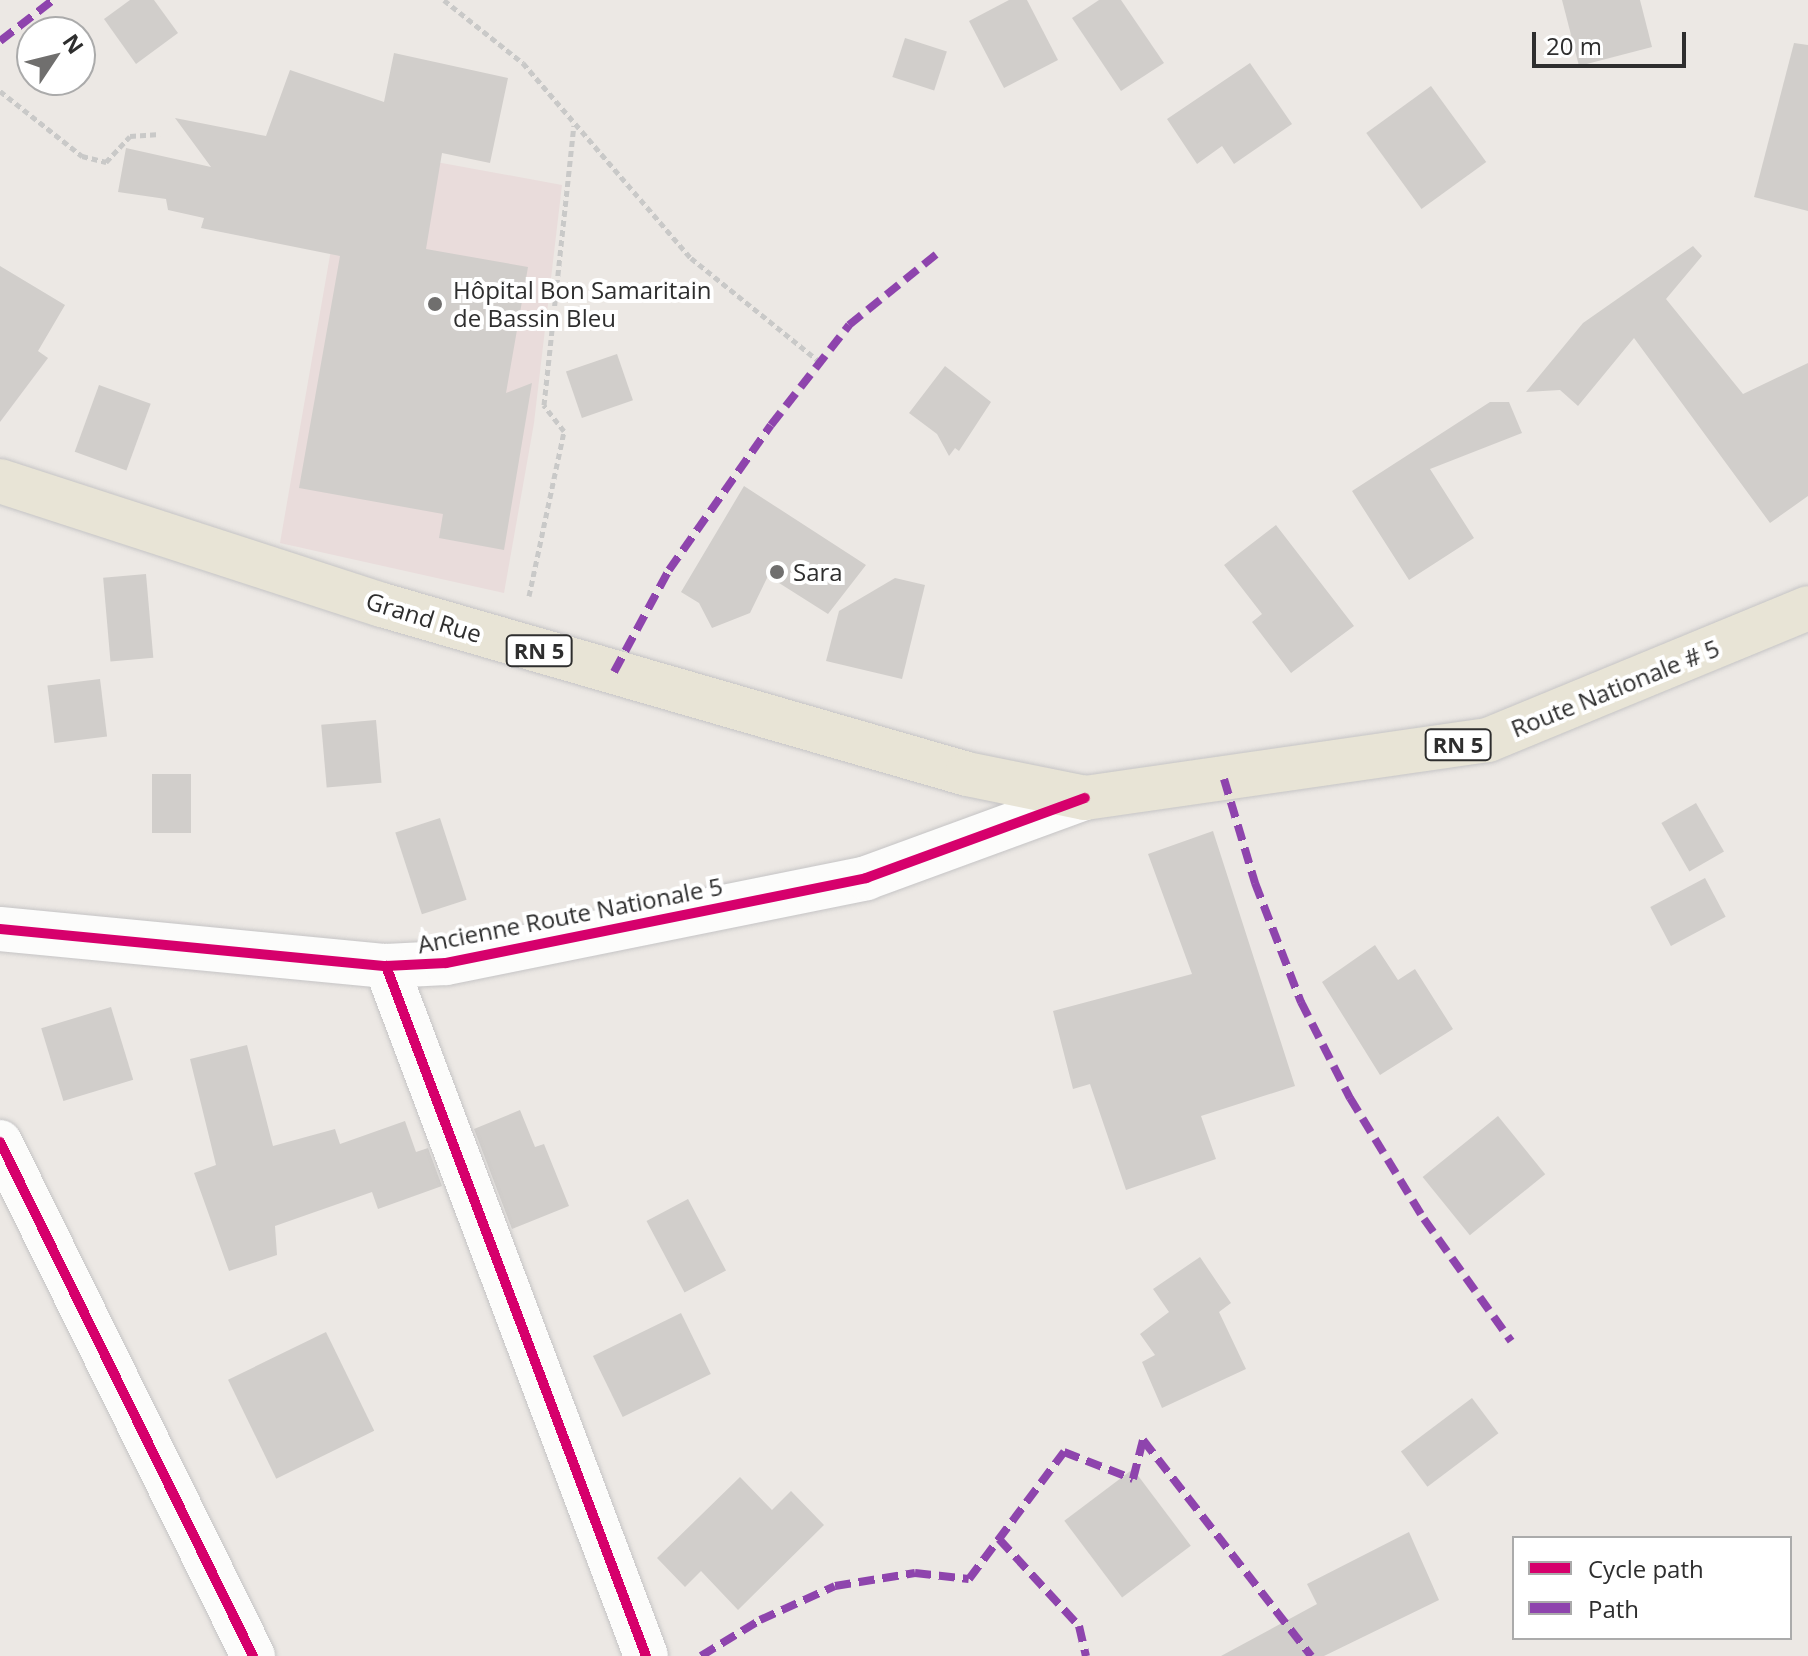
<!DOCTYPE html>
<html>
<head>
<meta charset="utf-8">
<style>
  body { margin:0 }
  #map { position:relative; width:1808px; height:1656px; overflow:hidden; background:#ece8e4; font-family:"Open Sans",sans-serif }
  div>[style] { position:absolute }
  [style*='--x'] { left:calc(var(--x)*1px); top:calc(var(--y)*1px); width:calc(var(--w)*1px); rotate:calc(var(--a)*1deg) }
  .medical>* { inset:0; background:#e9dcdb }
  .building>* { inset:0; background:#d1cecb; transform-origin:0 0 }
  .path>* { height:5px; margin-top:-2.5px; transform-origin:0; background:repeating-linear-gradient(90deg,#c9c9c8 0 6px,transparent 0 10px) }
  .roads { filter:drop-shadow(0 0 2px #c5c4c5) drop-shadow(0 0 2px #c5c4c5) }
  .minor>* { height:44px; margin:-22px; padding:0 22px; transform-origin:22px; border-radius:22px; background:#fcfcfb }
  .primary>* { height:44px; margin:-22px; padding:0 22px; transform-origin:22px; border-radius:22px; background:#e8e4d6 }
  .quiet>* { height:8px; margin-top:-4px; transform-origin:0; background:repeating-linear-gradient(90deg,#8e44ad 0 16px,transparent 0 24px) }
  .cycleway>* { height:10px; margin:-5px; padding:0 5px; transform-origin:5px; border-radius:5px; background:#d6006c }
  .dots>* { width:22px; height:22px; translate:-50% -50%; box-sizing:border-box; border:4px solid #fff; border-radius:50% }
  span { translate:-50% -50%; white-space:nowrap; text-align:center; line-height:1.15; -webkit-text-stroke:8px #fff; paint-order:stroke }
  .shield-label span { padding:2px 6px; background:#fff; border:2px solid; border-radius:6px; -webkit-text-stroke-width:0 }
  .shield-label { font-size:22px; color:#2e2e2e; font-weight:700 }
  .poi-label { font-size:24px; color:#2e2e2e }
  .left { translate:0 -50%; text-align:left }
  .street-label { font-size:24px; color:#2e2e2e }
  .legend { position:absolute; left:1512px; top:1536px; width:280px; height:104px; box-sizing:border-box; background:#fff; border:2px solid #ababab; margin:0; padding:10px 14px; list-style:none; font-size:24px; color:#2e2e2e }
  .legend li { display:flex; align-items:center; gap:16px; height:40px }
  .legend b { width:40px; border:2px solid #ababab }
  .north { position:absolute; left:16px; top:16px; width:80px; height:80px; box-sizing:border-box; background:#fff; border:2px solid #ababab; border-radius:50%; rotate:55deg; font-size:22px; font-weight:700; line-height:32px; text-align:center; color:#2e2e2e }
  .north::after { content:''; display:block; margin:auto; width:28px; height:36px; background:#706f6e; clip-path:polygon(50% 0,100% 100%,50% 72%,0 100%) }
  .scale { position:absolute; left:1532px; top:32px; width:154px; height:36px; box-sizing:border-box; border:4px solid #2e2e2e; border-top:0; padding-left:10px; font-size:24px; line-height:28px; white-space:nowrap; color:#2e2e2e; -webkit-text-stroke:6px #fff; paint-order:stroke }
</style>
</head>
<body>
<div id="map">
  <div class="medical">
    <div style="clip-path:polygon(349px 146px,562px 185px,534px 423px,504px 593px,280px 543px)"></div>
  </div>
  <div class="building">
    <div style="clip-path:polygon(130px 0,154px 0,178px 33px,136px 64px,104px 19px)"></div>
    <div style="clip-path:polygon(1009px 0,1027px 0,1058px 60px,1004px 88px,969px 21px)"></div>
    <div style="clip-path:polygon(1099px 0,1121px 0,1164px 63px,1121px 91px,1072px 18px)"></div>
    <div style="clip-path:polygon(1562px 0,1640px 0,1652px 47px,1579px 66px)"></div>
    <div style="left:905px;top:38px;width:44px;height:41px;rotate:18deg"></div>
    <div style="clip-path:polygon(1794px 43px,1808px 45px,1808px 211px,1754px 197px)"></div>
    <div style="clip-path:polygon(394px 53px,508px 78px,490px 163px,442px 153px,426px 249px,528px 267px,506px 393px,532px 383px,504px 550px,439px 538px,443px 514px,299px 488px,340px 256px,201px 228px,204px 218px,168px 210px,166px 199px,118px 192px,126px 148px,211px 167px,175px 118px,266px 136px,290px 70px,384px 102px)"></div>
    <div style="clip-path:polygon(1250px 63px,1292px 124px,1234px 164px,1222px 146px,1197px 164px,1167px 119px)"></div>
    <div style="left:1431px;top:86px;width:94px;height:80px;rotate:54deg"></div>
    <div style="clip-path:polygon(1693px 246px,1702px 256px,1666px 299px,1743px 394px,1808px 363px,1808px 496px,1770px 523px,1634px 338px,1578px 406px,1560px 390px,1526px 392px,1583px 323px)"></div>
    <div style="clip-path:polygon(0 266px,65px 305px,38px 351px,48px 358px,0 422px)"></div>
    <div style="left:617px;top:354px;width:49px;height:54px;rotate:71deg"></div>
    <div style="clip-path:polygon(945px 366px,991px 402px,959px 451px,955px 448px,949px 456px,937px 434px,909px 413px)"></div>
    <div style="left:99px;top:385px;width:55px;height:71px;rotate:20deg"></div>
    <div style="clip-path:polygon(1490px 402px,1509px 402px,1522px 433px,1430px 469px,1474px 538px,1409px 580px,1352px 491px)"></div>
    <div style="clip-path:polygon(744px 486px,866px 565px,828px 614px,768px 576px,750px 613px,712px 628px,699px 603px,681px 592px)"></div>
    <div style="clip-path:polygon(1276px 525px,1354px 626px,1291px 673px,1252px 622px,1262px 614px,1224px 565px)"></div>
    <div style="left:146px;top:574px;width:84px;height:43px;rotate:85deg"></div>
    <div style="clip-path:polygon(895px 578px,925px 585px,902px 679px,826px 661px,839px 611px)"></div>
    <div style="left:100px;top:679px;width:58px;height:53px;rotate:83deg"></div>
    <div style="left:376px;top:720px;width:63px;height:55px;rotate:85deg"></div>
    <div style="left:152px;top:774px;width:39px;height:59px"></div>
    <div style="left:1696px;top:803px;width:56px;height:40px;rotate:60deg"></div>
    <div style="left:440px;top:818px;width:86px;height:47px;rotate:72deg"></div>
    <div style="clip-path:polygon(1213px 831px,1295px 1086px,1201px 1116px,1216px 1159px,1126px 1190px,1090px 1084px,1073px 1089px,1053px 1011px,1192px 974px,1148px 854px)"></div>
    <div style="left:1705px;top:878px;width:44px;height:62px;rotate:62deg"></div>
    <div style="clip-path:polygon(1375px 945px,1398px 980px,1415px 969px,1453px 1029px,1380px 1075px,1322px 982px)"></div>
    <div style="left:111px;top:1007px;width:76px;height:73px;rotate:73deg"></div>
    <div style="clip-path:polygon(247px 1045px,273px 1146px,335px 1129px,340px 1144px,405px 1121px,416px 1152px,428px 1148px,442px 1186px,378px 1209px,372px 1192px,275px 1226px,277px 1255px,229px 1271px,194px 1173px,216px 1165px,190px 1059px)"></div>
    <div style="clip-path:polygon(520px 1110px,535px 1147px,544px 1144px,569px 1206px,512px 1229px,474px 1129px)"></div>
    <div style="left:1498px;top:1116px;width:75px;height:97px;rotate:51deg"></div>
    <div style="left:688px;top:1199px;width:81px;height:47px;rotate:62deg"></div>
    <div style="clip-path:polygon(1200px 1257px,1231px 1303px,1219px 1312px,1246px 1369px,1162px 1408px,1142px 1362px,1155px 1355px,1140px 1334px,1169px 1312px,1153px 1289px)"></div>
    <div style="left:681px;top:1313px;width:68px;height:98px;rotate:64deg"></div>
    <div style="left:326px;top:1332px;width:110px;height:109px;rotate:64deg"></div>
    <div style="left:1472px;top:1398px;width:44px;height:89px;rotate:53deg"></div>
    <div style="left:1133px;top:1469px;width:96px;height:86px;rotate:53deg"></div>
    <div style="clip-path:polygon(740px 1477px,772px 1510px,791px 1491px,824px 1525px,738px 1610px,701px 1571px,685px 1587px,657px 1558px)"></div>
    <div style="clip-path:polygon(1409px 1532px,1439px 1600px,1324px 1656px,1221px 1656px,1317px 1604px,1307px 1584px)"></div>
  </div>
  <div class="path">
    <div style="--x:444;--y:0;--w:101;--a:38.6"></div>
    <div style="--x:523;--y:63;--w:257;--a:49.3"></div>
    <div style="--x:691;--y:258;--w:166;--a:38.9"></div>
    <div style="--x:0;--y:91;--w:105;--a:38.4"></div>
    <div style="--x:82;--y:156;--w:25;--a:14"></div>
    <div style="--x:106;--y:162;--w:35;--a:-47"></div>
    <div style="--x:130;--y:136;--w:30;--a:-4"></div>
    <div style="--x:529;--y:596;--w:169;--a:-78"></div>
    <div style="--x:564;--y:431;--w:33;--a:-128"></div>
    <div style="--x:544;--y:405;--w:281;--a:-83.9"></div>
  </div>
  <div class="roads">
    <div class="minor">
      <div style="--x:0;--y:929;--w:388;--a:5.5"></div>
      <div style="--x:386;--y:966;--w:60;--a:-2.9"></div>
      <div style="--x:446;--y:963;--w:429;--a:-11.4"></div>
      <div style="--x:866;--y:878;--w:233;--a:-20.1"></div>
      <div style="--x:386;--y:966;--w:737;--a:69.35"></div>
      <div style="--x:0;--y:1142;--w:573;--a:63.79"></div>
    </div>
    <div class="primary">
      <div style="--x:0;--y:481;--w:402;--a:18"></div>
      <div style="--x:382;--y:605;--w:609;--a:16.11"></div>
      <div style="--x:967;--y:774;--w:120;--a:11.5"></div>
      <div style="--x:1085;--y:798;--w:407;--a:-8.2"></div>
      <div style="--x:1488;--y:740;--w:346;--a:-22.4"></div>
    </div>
  </div>
  <div class="quiet">
    <div style="--x:0;--y:41;--w:67;--a:-37.7"></div>
    <div style="--x:614;--y:672;--w:116;--a:-61.7"></div>
    <div style="--x:669;--y:570;--w:177;--a:-54.9"></div>
    <div style="--x:771;--y:425;--w:127;--a:-52"></div>
    <div style="--x:849;--y:325;--w:116;--a:-39"></div>
    <div style="--x:1224;--y:779;--w:109;--a:73.4"></div>
    <div style="--x:1255;--y:883;--w:128;--a:68.9"></div>
    <div style="--x:1301;--y:1002;--w:108;--a:63"></div>
    <div style="--x:1350;--y:1098;--w:142;--a:58.6"></div>
    <div style="--x:1424;--y:1219;--w:150;--a:54.5"></div>
    <div style="--x:999;--y:1539;--w:118;--a:47.4"></div>
    <div style="--x:1079;--y:1626;--w:31;--a:77"></div>
    <div style="--x:701;--y:1656;--w:69;--a:-31.4"></div>
    <div style="--x:760;--y:1620;--w:82;--a:-24.4"></div>
    <div style="--x:835;--y:1586;--w:81;--a:-9.2"></div>
    <div style="--x:915;--y:1573;--w:54;--a:6.3"></div>
    <div style="--x:969;--y:1579;--w:159;--a:-53.2"></div>
    <div style="--x:1064;--y:1452;--w:74;--a:21.4"></div>
    <div style="--x:1133;--y:1479;--w:40;--a:-75.6"></div>
    <div style="--x:1143;--y:1440;--w:274;--a:52.1"></div>
  </div>
  <div class="cycleway">
    <div style="--x:0;--y:929;--w:388;--a:5.5"></div>
    <div style="--x:386;--y:966;--w:60;--a:-2.9"></div>
    <div style="--x:446;--y:963;--w:429;--a:-11.4"></div>
    <div style="--x:866;--y:878;--w:233;--a:-20.1"></div>
    <div style="--x:386;--y:966;--w:737;--a:69.35"></div>
    <div style="--x:0;--y:1142;--w:573;--a:63.79"></div>
  </div>
  <div class="dots">
    <div style="left:435px;top:304px;background:#706f6e"></div>
    <div style="left:777px;top:572px;background:#706f6e"></div>
  </div>
  <div class="shield-label">
    <span style="left:539px;top:651px">RN 5</span>
    <span style="left:1458px;top:745px">RN 5</span>
  </div>
  <div class="poi-label">
    <span class="left" style="left:453px;top:304px">Hôpital Bon Samaritain<br>de Bassin Bleu</span>
    <span class="left" style="left:793px;top:572px">Sara</span>
  </div>
  <div class="street-label">
    <span style="left:424px;top:617px;rotate:17deg">Grand Rue</span>
    <span style="left:1615px;top:688px;rotate:-22deg">Route Nationale # 5</span>
    <span style="left:570px;top:915px;rotate:-11deg">Ancienne Route Nationale 5</span>
  </div>
  <ul class="legend">
  <li><b style="height:10px;background:#d6006c"></b>Cycle path</li>
  <li><b style="height:10px;background:#8e44ad"></b>Path</li>
  </ul>
  <div class="north">N</div>
  <div class="scale">20 m</div>
</div>
</body>
</html>
